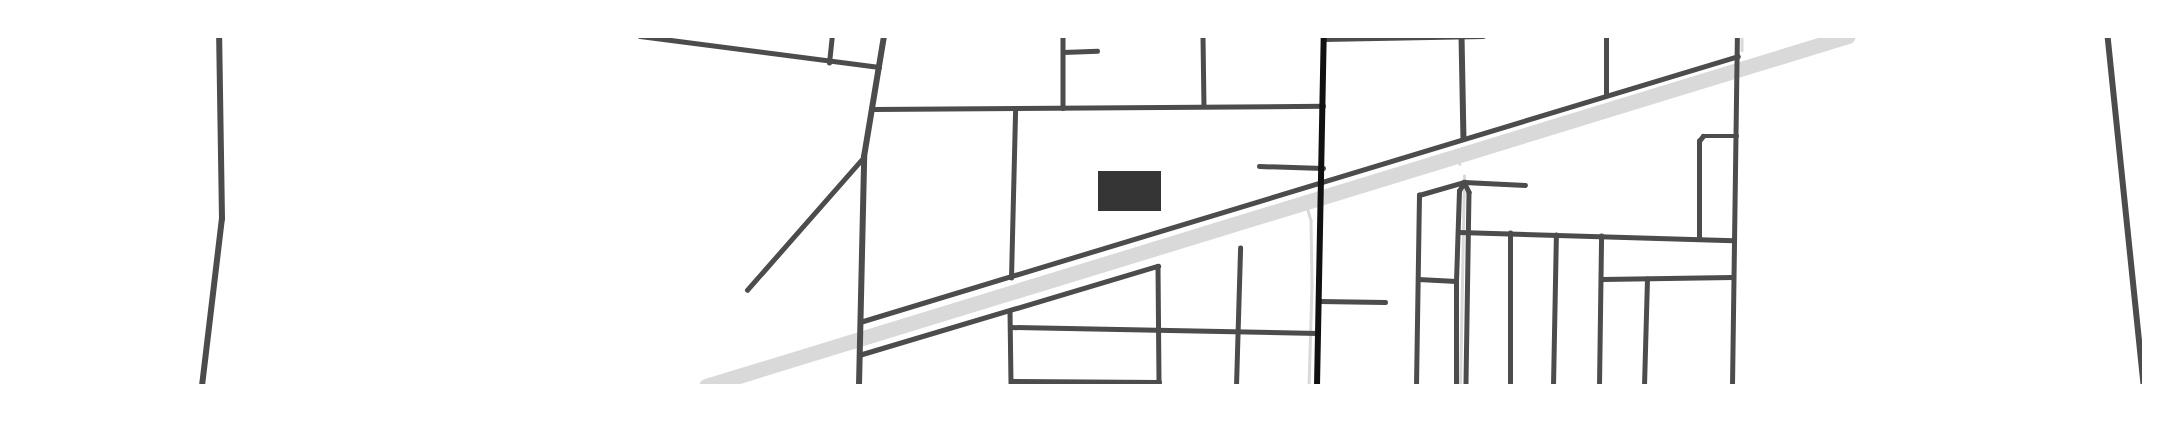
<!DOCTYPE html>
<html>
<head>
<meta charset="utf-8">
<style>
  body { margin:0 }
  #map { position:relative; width:2180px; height:422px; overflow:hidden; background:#fff; font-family:"Times New Roman",serif }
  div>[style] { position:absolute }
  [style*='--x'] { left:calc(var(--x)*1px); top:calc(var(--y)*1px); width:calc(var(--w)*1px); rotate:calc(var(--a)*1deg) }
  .stream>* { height:2.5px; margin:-1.25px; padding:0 1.25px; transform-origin:1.25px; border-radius:1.25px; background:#d9d9d9 }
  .river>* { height:15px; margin:-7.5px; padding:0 7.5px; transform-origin:7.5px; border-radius:7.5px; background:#d9d9d9 }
  .building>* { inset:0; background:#353535; transform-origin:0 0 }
  .minor>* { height:4.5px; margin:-2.25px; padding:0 2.25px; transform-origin:2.25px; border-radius:2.25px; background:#4c4c4c }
  .tertiary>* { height:5.5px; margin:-2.75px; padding:0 2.75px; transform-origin:2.75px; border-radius:2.75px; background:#4c4c4c }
  .secondary>* { height:6px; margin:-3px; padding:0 3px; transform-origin:3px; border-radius:3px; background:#111 }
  span { translate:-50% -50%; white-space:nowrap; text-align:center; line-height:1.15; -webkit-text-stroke:4px #fff; paint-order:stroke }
  .frame { position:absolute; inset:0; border:38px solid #fff; pointer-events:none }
</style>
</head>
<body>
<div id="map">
  <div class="stream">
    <div style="--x:1742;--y:36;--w:14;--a:90"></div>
    <div style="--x:1457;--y:155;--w:9;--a:72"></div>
    <div style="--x:1306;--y:203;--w:18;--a:74"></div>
    <div style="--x:1311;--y:220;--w:66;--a:89.1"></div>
    <div style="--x:1312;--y:286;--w:100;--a:91.7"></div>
    <div style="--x:1460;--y:386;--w:210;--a:-88.9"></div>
  </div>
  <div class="river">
    <div style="--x:706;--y:386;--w:1194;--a:-17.04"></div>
  </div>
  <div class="building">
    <div style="left:1161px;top:171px;width:40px;height:63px;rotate:90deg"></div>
  </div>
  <div class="minor">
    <div style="--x:640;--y:36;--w:241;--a:7.4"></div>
    <div style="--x:1063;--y:36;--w:72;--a:90"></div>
    <div style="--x:1203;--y:36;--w:70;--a:89.2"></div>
    <div style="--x:1063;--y:52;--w:34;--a:-2"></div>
    <div style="--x:829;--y:63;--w:27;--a:-84"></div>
    <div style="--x:1606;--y:95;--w:59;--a:-90"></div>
    <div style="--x:873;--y:109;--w:450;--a:-0.4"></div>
    <div style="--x:1259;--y:166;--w:64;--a:1.8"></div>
    <div style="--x:1464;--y:182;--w:11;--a:63"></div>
    <div style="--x:1469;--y:192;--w:194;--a:90.9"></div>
    <div style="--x:1459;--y:232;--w:274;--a:1.7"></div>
    <div style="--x:1699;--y:239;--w:98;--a:-90"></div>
    <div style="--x:1699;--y:141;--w:6;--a:-51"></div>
    <div style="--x:1703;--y:136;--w:34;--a:0"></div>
    <div style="--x:1011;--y:278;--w:169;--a:-88.6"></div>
    <div style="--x:1418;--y:279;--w:38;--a:3"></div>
    <div style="--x:1602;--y:279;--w:130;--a:-0.9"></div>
    <div style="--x:747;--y:290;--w:177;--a:-48.7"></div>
    <div style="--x:1319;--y:301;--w:66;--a:0.9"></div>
    <div style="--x:1010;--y:311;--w:75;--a:89.2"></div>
    <div style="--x:860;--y:322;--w:917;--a:-16.85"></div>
    <div style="--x:1010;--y:327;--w:308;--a:1.1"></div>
    <div style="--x:859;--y:355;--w:312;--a:-16.6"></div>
    <div style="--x:1158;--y:266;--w:120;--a:89.5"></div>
    <div style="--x:1011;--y:381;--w:148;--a:0.4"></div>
    <div style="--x:1236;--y:386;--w:138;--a:-88.3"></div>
    <div style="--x:1416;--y:386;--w:191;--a:-89.1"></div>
    <div style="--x:1419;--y:195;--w:47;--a:-16.1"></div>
    <div style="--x:1464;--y:182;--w:61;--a:2.8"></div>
    <div style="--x:1456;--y:386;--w:105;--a:-90"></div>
    <div style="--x:1456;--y:281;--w:90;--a:-88.1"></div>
    <div style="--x:1459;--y:191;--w:10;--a:-61"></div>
    <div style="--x:1510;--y:386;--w:153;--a:-90"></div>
    <div style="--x:1553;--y:386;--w:151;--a:-88.9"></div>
    <div style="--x:1599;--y:386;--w:150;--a:-89.2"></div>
    <div style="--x:1644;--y:386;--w:107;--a:-88.4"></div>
    <div style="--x:1732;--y:386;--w:350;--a:-89.2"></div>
  </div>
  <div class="tertiary">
    <div style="--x:1462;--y:36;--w:101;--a:88.9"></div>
    <div style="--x:2108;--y:36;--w:352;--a:84.1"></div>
    <div style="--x:1324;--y:39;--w:159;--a:-1.1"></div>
    <div style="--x:202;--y:386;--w:168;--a:-83.2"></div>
    <div style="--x:222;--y:219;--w:183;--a:-90.9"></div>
    <div style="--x:859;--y:386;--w:229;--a:-88.7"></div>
    <div style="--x:864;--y:157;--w:123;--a:-80.6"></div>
  </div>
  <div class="secondary">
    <div style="--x:1317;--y:386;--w:350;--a:-88.9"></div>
  </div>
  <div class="frame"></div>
</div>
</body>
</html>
